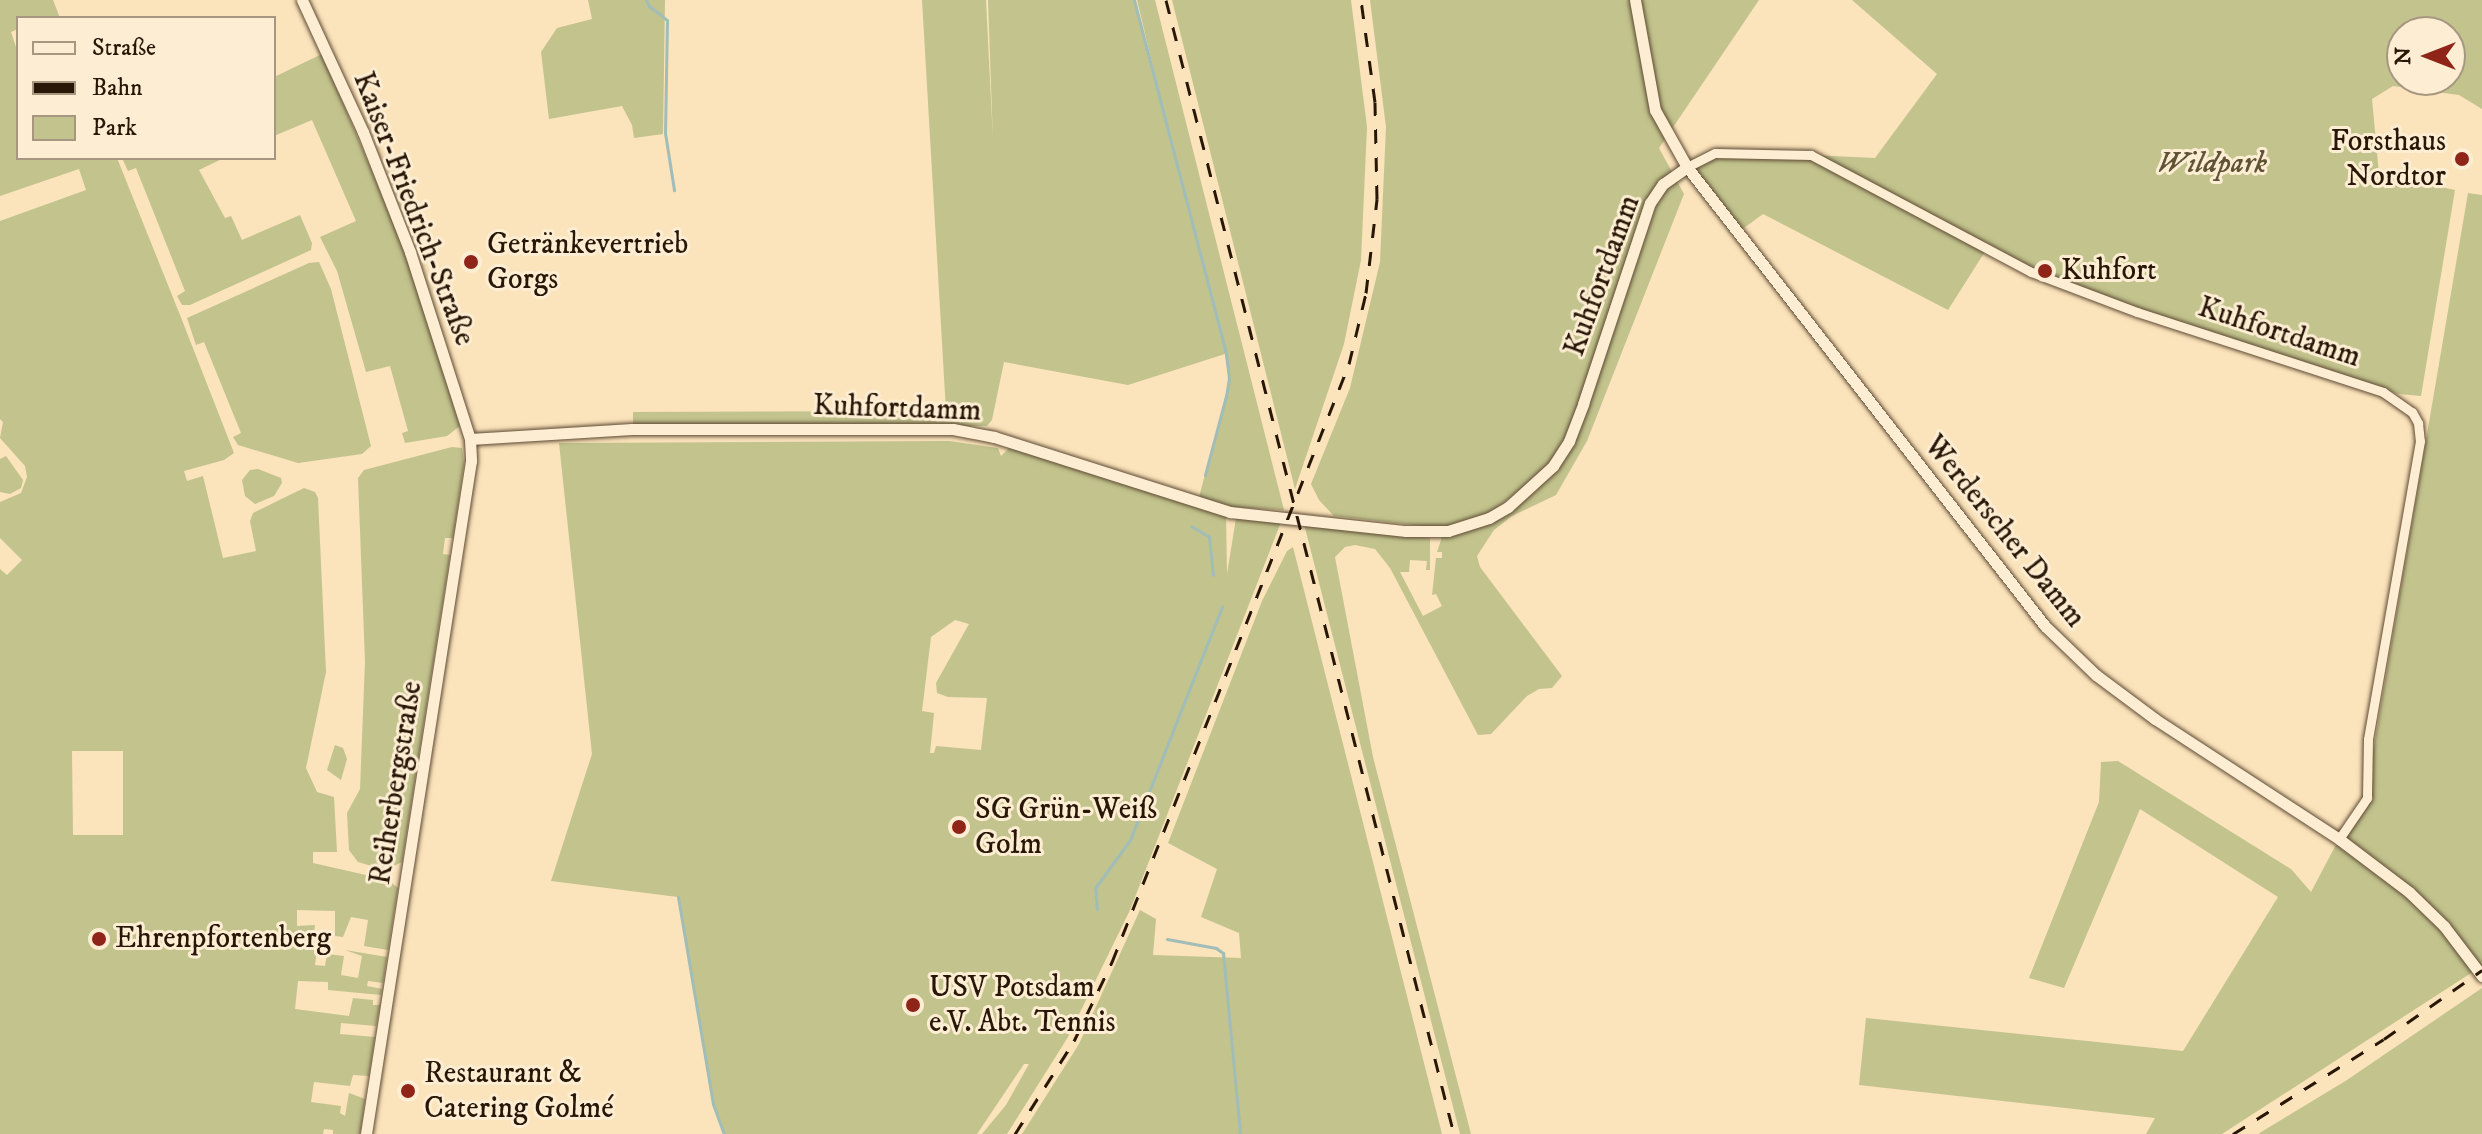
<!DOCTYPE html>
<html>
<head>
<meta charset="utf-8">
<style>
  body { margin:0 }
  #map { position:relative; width:2482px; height:1134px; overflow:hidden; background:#fbe3bb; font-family:"IM FELL DW Pica",serif }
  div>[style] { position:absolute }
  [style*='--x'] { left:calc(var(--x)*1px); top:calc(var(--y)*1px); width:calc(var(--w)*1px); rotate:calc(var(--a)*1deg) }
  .green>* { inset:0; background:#c2c38d }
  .stream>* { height:3px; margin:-1.5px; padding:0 1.5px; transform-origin:1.5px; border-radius:1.5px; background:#a1bdb8 }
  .roads { filter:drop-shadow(0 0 2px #5d4a33) drop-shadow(0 0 2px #5d4a33) }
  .minor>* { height:9px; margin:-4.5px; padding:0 4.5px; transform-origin:4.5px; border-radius:4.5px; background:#fcedd3 }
  .tertiary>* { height:11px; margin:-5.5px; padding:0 5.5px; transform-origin:5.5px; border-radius:5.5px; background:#fcedd3 }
  .rail>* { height:3px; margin-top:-1.5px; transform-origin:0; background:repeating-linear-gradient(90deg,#281706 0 14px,transparent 0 28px) }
  .dots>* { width:22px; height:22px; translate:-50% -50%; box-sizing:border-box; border:4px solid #fcedd3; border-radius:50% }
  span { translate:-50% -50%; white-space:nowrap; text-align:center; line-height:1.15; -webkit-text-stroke:6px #fcedd3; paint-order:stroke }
  .poi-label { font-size:30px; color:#281706 }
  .right { translate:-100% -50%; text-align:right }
  .left { translate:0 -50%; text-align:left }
  .park-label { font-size:30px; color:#5e5335; font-style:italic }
  .street-label { font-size:30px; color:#281706 }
  .legend { position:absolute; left:16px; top:16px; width:260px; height:144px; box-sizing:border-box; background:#fcedd3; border:2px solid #a79781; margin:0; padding:10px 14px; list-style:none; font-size:24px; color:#281706 }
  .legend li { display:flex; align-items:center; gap:16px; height:40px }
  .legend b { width:40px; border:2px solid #a79781 }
  .north { position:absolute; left:2386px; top:16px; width:80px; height:80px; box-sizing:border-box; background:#fcedd3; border:2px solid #a79781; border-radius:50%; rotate:270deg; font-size:22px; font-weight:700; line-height:32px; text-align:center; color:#281706 }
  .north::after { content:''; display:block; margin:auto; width:28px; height:36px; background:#8f2418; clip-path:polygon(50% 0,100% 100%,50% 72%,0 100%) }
</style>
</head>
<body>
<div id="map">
  <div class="green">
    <div style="clip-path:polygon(evenodd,0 0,53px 0,60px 18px,18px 18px,18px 29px,11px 32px,18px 53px,18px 158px,117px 158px,180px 315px,234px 453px,224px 460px,184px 471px,187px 481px,203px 476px,223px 558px,256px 551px,250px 521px,253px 513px,304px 488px,315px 492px,318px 498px,326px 672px,306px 768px,317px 792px,334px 797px,337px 852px,313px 852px,313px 863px,388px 880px,398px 888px,388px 950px,364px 946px,368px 920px,351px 917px,343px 937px,335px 936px,335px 911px,297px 910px,297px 926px,315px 925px,313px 945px,299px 946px,317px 949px,315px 965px,325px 966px,327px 954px,344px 956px,341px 975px,358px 978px,362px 956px,345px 950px,387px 957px,383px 983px,368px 981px,367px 986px,382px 989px,381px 995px,328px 990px,328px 982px,298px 981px,295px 1009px,349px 1016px,353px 998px,373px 1000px,373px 1005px,380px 1005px,376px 1026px,341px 1023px,340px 1034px,375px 1037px,369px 1076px,353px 1075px,350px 1086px,314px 1082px,311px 1102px,341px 1106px,340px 1113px,345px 1116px,349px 1093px,365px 1099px,360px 1134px,333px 1134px,333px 1130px,324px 1129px,323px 1134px,0 1134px,0 569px,7px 575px,22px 560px,0 538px,0 502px,21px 493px,27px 477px,25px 466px,0 438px,3px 422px,0 419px,0 221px,86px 190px,79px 169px,0 196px,0 0,72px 751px,123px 751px,123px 835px,73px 835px,72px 751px)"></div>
    <div style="clip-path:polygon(588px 0,665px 0,663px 134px,634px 138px,632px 125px,622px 106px,549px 119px,541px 52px,557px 28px,592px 19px)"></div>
    <div style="clip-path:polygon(922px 0,986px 0,993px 141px,988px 0,1134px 0,1166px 121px,1137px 0,1155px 0,1284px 510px,1231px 507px,1199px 497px,1226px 396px,1229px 378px,1225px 354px,1128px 385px,1004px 362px,992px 420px,987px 426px,633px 426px,633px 412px,946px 411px)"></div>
    <div style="clip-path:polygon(1172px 0,1351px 0,1367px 127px,1361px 260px,1344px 344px,1295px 489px)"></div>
    <div style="clip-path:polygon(1370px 0,1759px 0,1659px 148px,1684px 194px,1587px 441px,1556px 495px,1512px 516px,1494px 530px,1477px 556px,1480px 567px,1562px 676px,1552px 688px,1539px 689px,1527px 696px,1491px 734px,1478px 735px,1390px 568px,1375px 549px,1355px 545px,1345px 547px,1335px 557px,1373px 757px,1471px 1134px,1460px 1134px,1304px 524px,1430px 538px,1430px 570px,1426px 570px,1427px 561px,1410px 560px,1409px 572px,1400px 572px,1423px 616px,1442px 606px,1436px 594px,1432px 595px,1436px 558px,1442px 558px,1442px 552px,1437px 552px,1442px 537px,1509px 513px,1539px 488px,1529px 484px,1491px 512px,1441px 528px,1334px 516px,1319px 500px,1311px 484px,1350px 388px,1380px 262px,1386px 127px)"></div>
    <div style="clip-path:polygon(evenodd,1852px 0,2482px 0,2482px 109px,2459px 95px,2393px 86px,2372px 99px,2379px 174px,2455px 190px,2421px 396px,2399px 394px,2336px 376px,2137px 312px,1986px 250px,1948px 310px,1763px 214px,1737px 233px,1687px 167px,1705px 157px,1745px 152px,1875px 158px,1937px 74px,1852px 0,2402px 32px,2450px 32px,2450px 80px,2402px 80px,2402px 32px)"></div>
    <div style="clip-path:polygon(322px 54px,399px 235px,460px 426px,447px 436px,405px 443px,402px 433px,408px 431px,390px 366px,366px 372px,337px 271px,320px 237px,356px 221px,312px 120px,274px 136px,274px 77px)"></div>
    <div style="clip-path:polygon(122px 158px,224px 158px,199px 170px,225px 218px,231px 216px,242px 240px,300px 215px,312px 243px,311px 250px,190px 305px,182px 305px,177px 296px,185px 291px,136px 168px,128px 171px)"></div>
    <div style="clip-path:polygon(2468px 193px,2482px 195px,2482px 966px,2222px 1134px,2146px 1134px,2155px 1118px,1859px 1085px,1866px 1018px,2183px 1051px,2278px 897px,2140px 809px,2064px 988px,2029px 978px,2099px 802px,2101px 762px,2118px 761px,2291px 869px,2311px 892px,2339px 839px,2359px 813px,2368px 782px)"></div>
    <div style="clip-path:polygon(319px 262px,331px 289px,371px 446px,362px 454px,298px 463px,238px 445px,233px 437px,241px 433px,204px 342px,196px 345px,187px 318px,309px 263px)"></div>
    <div style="clip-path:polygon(evenodd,949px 441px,998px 448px,1001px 456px,1010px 447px,1226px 515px,1227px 574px,1236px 518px,1281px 522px,1130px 910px,1068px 1037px,1007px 1134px,982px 1134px,1006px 1105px,1029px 1064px,1024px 1064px,977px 1134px,724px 1134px,713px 1104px,678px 897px,551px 881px,592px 754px,559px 443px,949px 441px,955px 620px,969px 624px,936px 683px,937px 693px,948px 697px,987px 698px,981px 750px,936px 746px,934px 753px,930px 753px,934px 713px,922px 711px,931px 637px,955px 620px)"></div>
    <div style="clip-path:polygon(452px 447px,462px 448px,464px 464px,453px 538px,445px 538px,443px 554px,450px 555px,402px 862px,385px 870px,358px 862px,349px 850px,347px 813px,360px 789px,365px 662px,358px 478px,364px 470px)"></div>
    <div style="clip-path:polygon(6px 456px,23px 480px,21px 488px,10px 494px,0 492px,0 459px)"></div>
    <div style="clip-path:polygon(258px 469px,281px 478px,282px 483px,274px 496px,255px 504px,245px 496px,242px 480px,250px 470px)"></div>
    <div style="clip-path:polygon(1293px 547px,1442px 1134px,1022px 1134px,1079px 1044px,1140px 910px,1156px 919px,1153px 955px,1241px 958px,1239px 933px,1201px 917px,1217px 869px,1168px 843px,1262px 601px,1287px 551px)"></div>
    <div style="clip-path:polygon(335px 745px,343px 748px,347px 759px,341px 780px,327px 770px)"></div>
    <div style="clip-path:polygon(2482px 988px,2482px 1134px,2258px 1134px,2347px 1080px)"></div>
  </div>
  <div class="stream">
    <div style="--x:646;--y:0;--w:7;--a:63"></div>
    <div style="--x:649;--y:6;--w:23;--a:38"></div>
    <div style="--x:667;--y:20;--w:113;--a:91"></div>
    <div style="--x:665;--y:133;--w:58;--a:81"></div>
    <div style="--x:1134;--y:0;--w:366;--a:75.4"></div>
    <div style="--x:1226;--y:354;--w:24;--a:83"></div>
    <div style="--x:1229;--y:378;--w:18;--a:99"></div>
    <div style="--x:1226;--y:396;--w:82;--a:104.9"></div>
    <div style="--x:1191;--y:526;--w:21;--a:31"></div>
    <div style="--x:1209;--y:537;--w:38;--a:84"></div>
    <div style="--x:678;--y:897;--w:210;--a:80.4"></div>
    <div style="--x:713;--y:1104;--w:32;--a:70"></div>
    <div style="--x:1097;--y:909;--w:21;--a:-95"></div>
    <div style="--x:1095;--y:888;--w:59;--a:-53.9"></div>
    <div style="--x:1130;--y:840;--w:251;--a:-68.5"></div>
    <div style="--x:1167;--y:939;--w:50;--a:10.4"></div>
    <div style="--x:1216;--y:948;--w:9;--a:36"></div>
    <div style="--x:1223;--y:953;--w:182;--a:84.6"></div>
  </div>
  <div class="roads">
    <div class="minor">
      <div style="--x:1687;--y:167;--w:31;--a:-27"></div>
      <div style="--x:1715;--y:153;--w:96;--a:1.2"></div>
      <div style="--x:1811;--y:155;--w:249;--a:28"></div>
      <div style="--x:2031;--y:272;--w:113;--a:20.7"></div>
      <div style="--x:2137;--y:312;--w:259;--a:18"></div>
      <div style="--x:2383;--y:392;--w:35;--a:35"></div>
      <div style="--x:2412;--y:412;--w:13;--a:61"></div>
      <div style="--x:2418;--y:423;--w:18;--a:84"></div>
      <div style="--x:2420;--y:441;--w:303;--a:99.9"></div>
      <div style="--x:2368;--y:739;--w:59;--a:91"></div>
      <div style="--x:2367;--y:798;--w:50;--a:124.3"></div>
    </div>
    <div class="tertiary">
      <div style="--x:302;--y:0;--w:145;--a:65.2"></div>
      <div style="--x:363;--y:132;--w:129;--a:68.6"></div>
      <div style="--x:410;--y:252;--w:196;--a:72.2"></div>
      <div style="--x:470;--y:439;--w:22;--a:87"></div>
      <div style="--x:471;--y:461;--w:681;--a:98.87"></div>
      <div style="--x:1635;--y:0;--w:112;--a:79.7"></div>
      <div style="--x:1655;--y:110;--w:65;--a:60.7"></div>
      <div style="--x:1687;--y:167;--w:582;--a:52.05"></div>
      <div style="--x:2045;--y:626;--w:71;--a:43.9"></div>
      <div style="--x:2096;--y:675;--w:74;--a:36.7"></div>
      <div style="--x:2155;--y:719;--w:220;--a:33.1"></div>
      <div style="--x:2339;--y:839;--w:88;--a:37.1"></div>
      <div style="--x:2409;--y:892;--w:49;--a:44.2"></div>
      <div style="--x:2444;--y:926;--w:63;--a:52.8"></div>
      <div style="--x:470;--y:439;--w:162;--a:-3.5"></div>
      <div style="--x:632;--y:429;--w:321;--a:0"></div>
      <div style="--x:953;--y:429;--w:42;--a:11"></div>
      <div style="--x:994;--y:437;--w:248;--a:17.6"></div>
      <div style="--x:1230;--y:512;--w:177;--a:6.2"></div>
      <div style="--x:1406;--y:531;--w:42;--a:0"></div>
      <div style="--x:1448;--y:531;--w:43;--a:-17.6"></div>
      <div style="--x:1489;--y:518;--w:22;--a:-30"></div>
      <div style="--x:1508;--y:507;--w:61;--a:-42.3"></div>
      <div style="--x:1553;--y:466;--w:30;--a:-57"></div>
      <div style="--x:1569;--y:441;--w:40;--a:-69"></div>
      <div style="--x:1583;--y:404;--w:212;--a:-71.6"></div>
      <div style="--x:1650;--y:203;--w:23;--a:-56"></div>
      <div style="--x:1663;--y:184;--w:29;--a:-35"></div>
    </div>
  </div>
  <div class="rail">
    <div style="--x:1166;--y:0;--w:1170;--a:75.75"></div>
    <div style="--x:1015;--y:1134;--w:110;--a:-57.6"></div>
    <div style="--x:1074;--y:1041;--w:88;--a:-64.3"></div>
    <div style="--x:1112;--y:962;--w:643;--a:-68.38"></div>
    <div style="--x:1349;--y:364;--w:73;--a:-76.5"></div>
    <div style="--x:1366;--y:293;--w:95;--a:-83.3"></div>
    <div style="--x:1377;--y:199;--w:97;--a:-91.2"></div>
    <div style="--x:1375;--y:102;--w:103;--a:-97.8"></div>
    <div style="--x:2233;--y:1134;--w:178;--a:-32.2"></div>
    <div style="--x:2384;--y:1039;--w:120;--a:-35.1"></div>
  </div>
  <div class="dots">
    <div style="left:2462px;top:159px;background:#8f2418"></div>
    <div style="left:471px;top:262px;background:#8f2418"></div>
    <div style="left:2045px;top:271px;background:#8f2418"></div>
    <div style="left:959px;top:827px;background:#8f2418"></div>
    <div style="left:99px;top:939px;background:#8f2418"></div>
    <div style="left:913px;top:1005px;background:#8f2418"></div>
    <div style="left:408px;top:1091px;background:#8f2418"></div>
  </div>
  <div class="poi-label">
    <span class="right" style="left:2446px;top:159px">Forsthaus<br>Nordtor</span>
    <span class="left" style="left:487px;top:262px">Getränkevertrieb<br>Gorgs</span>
    <span class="left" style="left:2061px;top:271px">Kuhfort</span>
    <span class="left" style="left:975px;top:827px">SG Grün-Weiß<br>Golm</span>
    <span class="left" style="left:115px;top:939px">Ehrenpfortenberg</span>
    <span class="left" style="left:929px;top:1005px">USV Potsdam<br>e.V. Abt. Tennis</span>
    <span class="left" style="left:424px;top:1091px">Restaurant &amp;<br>Catering Golmé</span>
  </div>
  <div class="park-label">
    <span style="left:2212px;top:164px">Wildpark</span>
  </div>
  <div class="street-label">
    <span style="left:413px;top:209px;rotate:69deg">Kaiser-Friedrich-Straße</span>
    <span style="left:1603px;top:276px;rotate:-70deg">Kuhfortdamm</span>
    <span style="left:2279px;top:333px;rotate:18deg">Kuhfortdamm</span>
    <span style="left:897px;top:409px;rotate:2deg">Kuhfortdamm</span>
    <span style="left:2004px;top:532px;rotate:51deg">Werderscher Damm</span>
    <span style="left:397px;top:783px;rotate:-81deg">Reiherbergstraße</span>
  </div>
  <ul class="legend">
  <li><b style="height:10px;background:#fcedd3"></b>Straße</li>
  <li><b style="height:10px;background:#281706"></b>Bahn</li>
  <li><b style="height:22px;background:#c2c38d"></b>Park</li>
  </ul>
  <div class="north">N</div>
</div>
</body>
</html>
